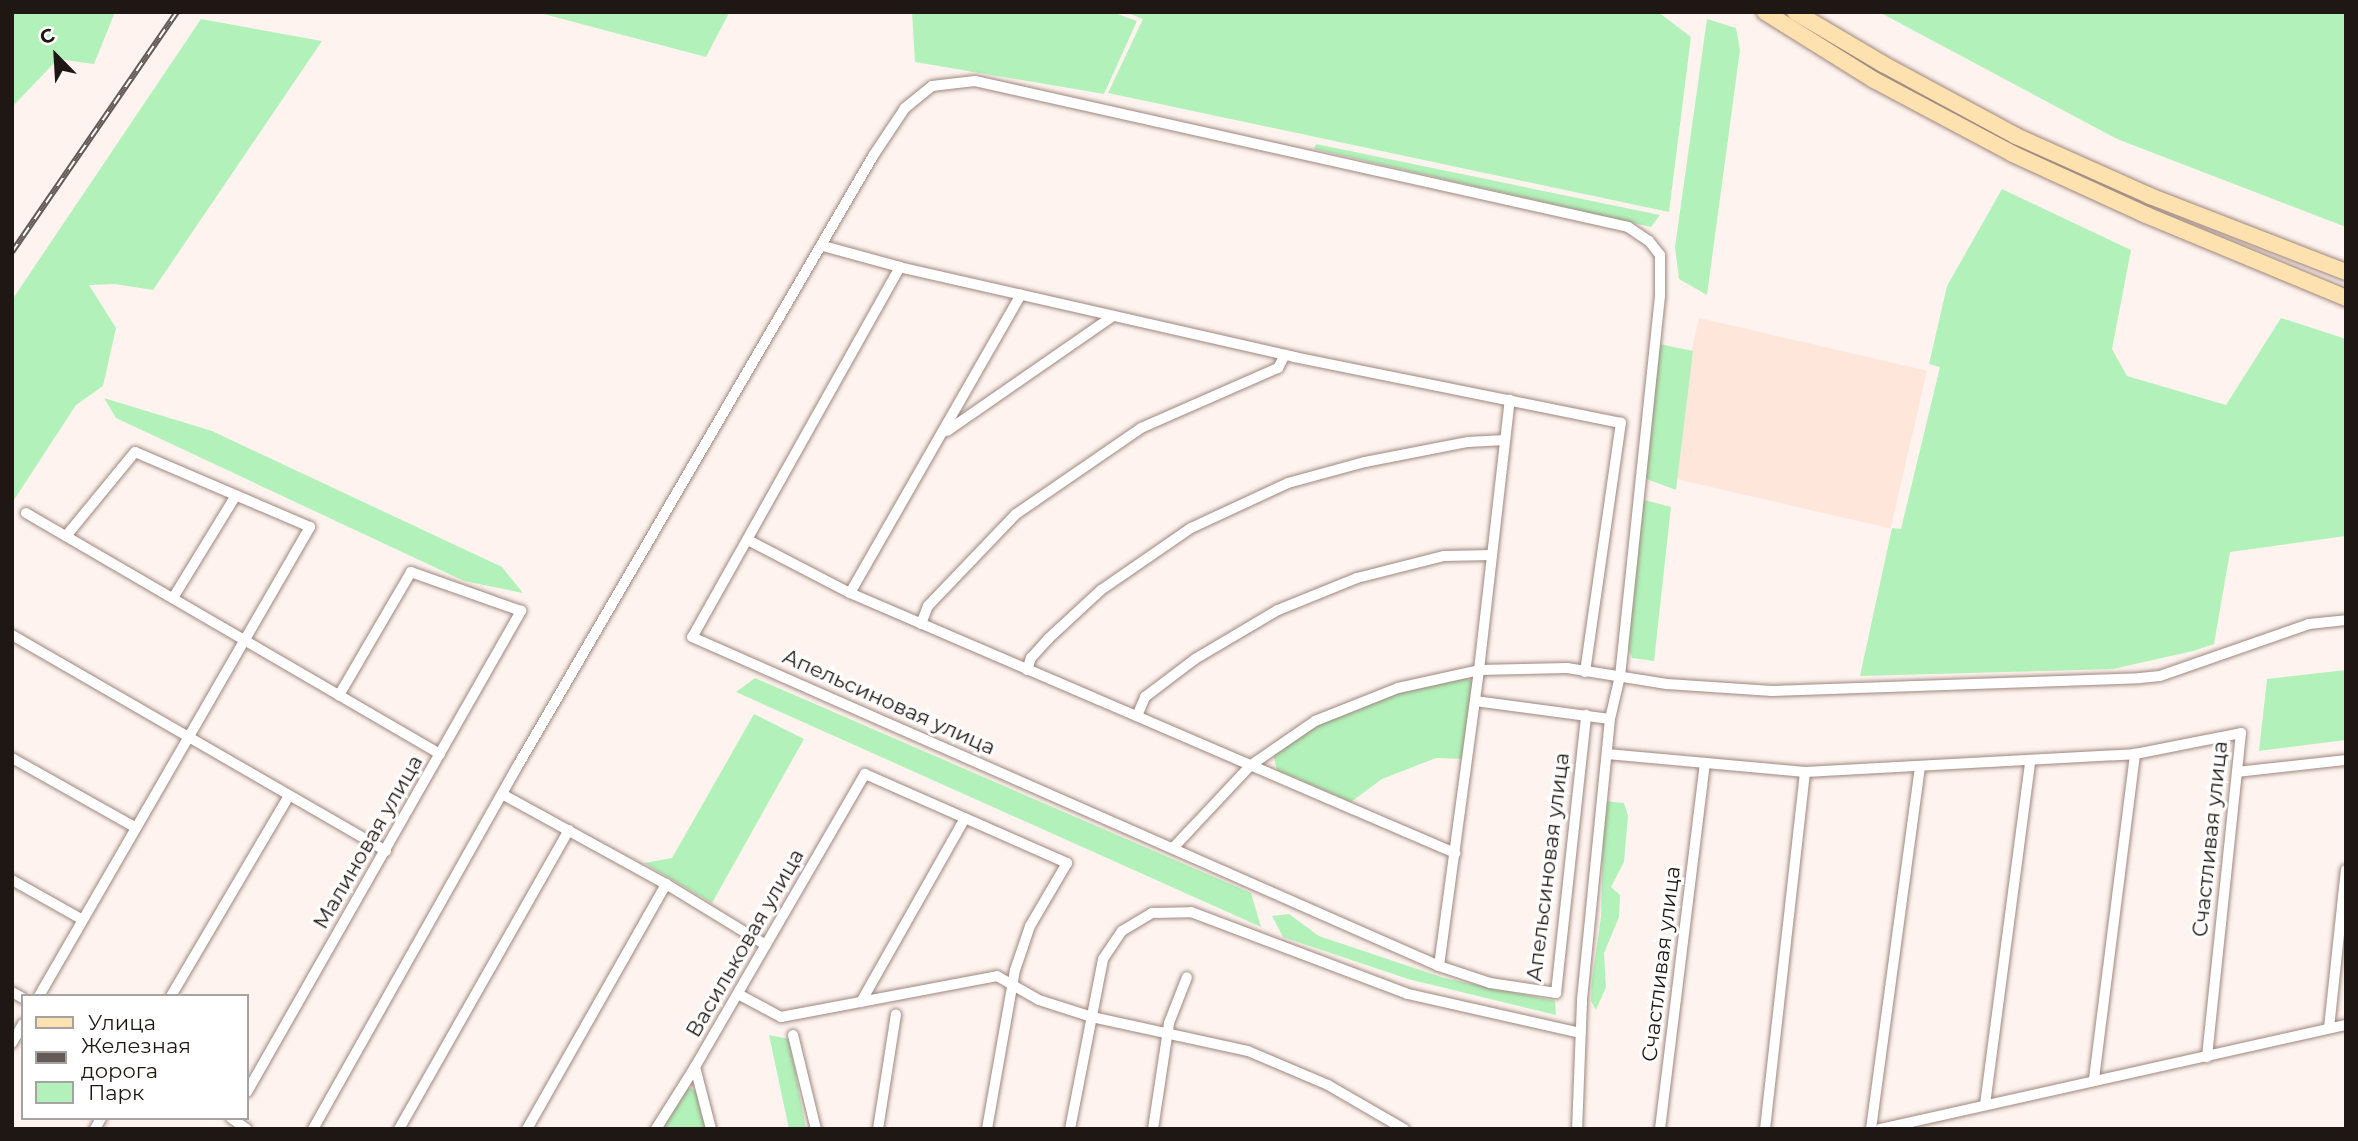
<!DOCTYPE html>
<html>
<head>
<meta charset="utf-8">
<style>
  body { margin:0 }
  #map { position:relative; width:2358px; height:1141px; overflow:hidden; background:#fef3ef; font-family:Montserrat,sans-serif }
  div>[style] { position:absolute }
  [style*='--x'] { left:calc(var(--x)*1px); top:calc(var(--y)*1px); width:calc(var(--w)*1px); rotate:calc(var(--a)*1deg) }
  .industrial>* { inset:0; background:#fee6db; transform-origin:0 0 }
  .green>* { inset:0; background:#b2f2ba }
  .roads { filter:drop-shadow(0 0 2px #9e877e) drop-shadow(0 0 2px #9e877e) }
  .street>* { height:10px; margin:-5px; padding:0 5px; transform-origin:5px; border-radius:5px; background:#fff }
  .primary>* { height:16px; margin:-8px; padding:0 8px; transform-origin:8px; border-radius:8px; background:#fde1ae }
  .rail>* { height:6px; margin-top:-3px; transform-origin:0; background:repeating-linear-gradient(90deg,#fff 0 10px,#645b57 0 20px); box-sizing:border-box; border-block:2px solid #645b57 }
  span { translate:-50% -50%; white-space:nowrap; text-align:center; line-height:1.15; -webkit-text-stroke:6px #fff; paint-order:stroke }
  .street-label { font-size:21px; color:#1f1713 }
  .frame { position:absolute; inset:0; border:14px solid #1f1713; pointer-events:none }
  .legend { position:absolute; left:21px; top:994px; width:228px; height:126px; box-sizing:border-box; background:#fff; border:2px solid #a5a2a1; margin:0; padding:9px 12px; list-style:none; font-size:21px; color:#1f1713 }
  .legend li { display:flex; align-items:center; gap:14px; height:35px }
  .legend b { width:35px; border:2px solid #a5a2a1 }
  .north { position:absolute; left:21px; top:21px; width:70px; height:70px; -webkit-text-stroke:5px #fff; paint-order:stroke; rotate:336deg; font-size:19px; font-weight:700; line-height:28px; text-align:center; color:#1f1713 }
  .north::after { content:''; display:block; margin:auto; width:24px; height:32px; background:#1f1713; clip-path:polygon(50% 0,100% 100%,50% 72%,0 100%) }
</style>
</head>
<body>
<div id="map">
  <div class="industrial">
    <div style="left:1699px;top:318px;width:234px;height:162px;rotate:13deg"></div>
  </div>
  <div class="green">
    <div style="clip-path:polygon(12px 12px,115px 12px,94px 64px,58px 59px,12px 107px)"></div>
    <div style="clip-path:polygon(536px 12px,727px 12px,729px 13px,706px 57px)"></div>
    <div style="clip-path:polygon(912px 12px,1112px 12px,1137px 21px,1104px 94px,915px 62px)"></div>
    <div style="clip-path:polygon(1125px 12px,1658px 12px,1691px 37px,1669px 212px,1108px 93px,1143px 19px)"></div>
    <div style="clip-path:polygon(1879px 12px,2346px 12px,2346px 227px,2117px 139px)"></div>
    <div style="clip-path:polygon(201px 19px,322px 41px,153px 290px,115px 284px,89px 285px,116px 328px,103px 386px,76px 405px,12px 503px,12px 300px)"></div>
    <div style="clip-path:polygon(1707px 19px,1736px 28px,1740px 50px,1707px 295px,1679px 279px,1675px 247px)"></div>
    <div style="clip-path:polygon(1316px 144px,1660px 215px,1651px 227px,1314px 149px)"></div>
    <div style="clip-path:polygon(2002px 189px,2131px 250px,2112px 349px,2127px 376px,2226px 405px,2281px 318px,2346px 339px,2346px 536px,2230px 552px,2214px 644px,2193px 651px,2113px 669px,1860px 676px,1892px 528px,1901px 529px,1940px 367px,1929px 364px,1947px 286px)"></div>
    <div style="clip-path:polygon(1655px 343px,1693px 351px,1676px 490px,1644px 478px)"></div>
    <div style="clip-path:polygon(104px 398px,212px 431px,502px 567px,523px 593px,464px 581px,116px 418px)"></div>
    <div style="clip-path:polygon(1641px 499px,1671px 507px,1654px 661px,1632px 658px,1623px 633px)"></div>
    <div style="clip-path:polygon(2346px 670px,2346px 740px,2259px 751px,2267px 679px)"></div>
    <div style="clip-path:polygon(1463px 677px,1474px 682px,1465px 759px,1436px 758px,1382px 779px,1351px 802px,1277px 770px,1273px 754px,1308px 730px,1374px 699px)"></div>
    <div style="clip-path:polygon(755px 678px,1251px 893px,1261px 927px,736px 692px)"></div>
    <div style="clip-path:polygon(754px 714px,804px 739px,712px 903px,644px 863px,672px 858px)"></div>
    <div style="clip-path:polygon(1604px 801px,1624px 803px,1628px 816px,1624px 862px,1611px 887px,1620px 895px,1619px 917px,1604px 953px,1606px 987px,1596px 1010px,1591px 1001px,1592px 980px,1601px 917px)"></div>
    <div style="clip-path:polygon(1289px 914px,1319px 936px,1444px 978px,1555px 1001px,1556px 1015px,1408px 979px,1283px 937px,1272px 916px)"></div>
    <div style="clip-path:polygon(769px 1035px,789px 1039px,806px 1129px,789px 1129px)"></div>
    <div style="clip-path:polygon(690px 1088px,698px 1092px,708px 1129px,660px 1129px,682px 1091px)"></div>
  </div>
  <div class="roads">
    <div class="street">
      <div style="--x:823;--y:246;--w:80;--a:15.3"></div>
      <div style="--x:947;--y:431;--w:202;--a:-34.7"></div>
      <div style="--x:26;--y:513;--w:479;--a:30.2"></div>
      <div style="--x:748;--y:540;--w:115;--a:27.5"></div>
      <div style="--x:850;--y:593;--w:659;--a:23.26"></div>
      <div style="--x:850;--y:593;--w:344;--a:-60.2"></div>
      <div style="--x:173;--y:598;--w:119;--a:-58.5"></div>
      <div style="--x:921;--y:624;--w:19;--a:-69"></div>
      <div style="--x:928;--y:606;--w:127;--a:-46.3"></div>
      <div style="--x:1016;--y:514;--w:152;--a:-34.5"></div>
      <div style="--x:1141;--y:428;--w:150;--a:-23.7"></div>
      <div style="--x:1278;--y:368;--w:15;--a:-62"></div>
      <div style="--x:12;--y:635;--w:432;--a:30"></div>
      <div style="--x:1027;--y:670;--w:13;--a:-72"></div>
      <div style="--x:1031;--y:658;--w:25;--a:-48"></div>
      <div style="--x:1048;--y:639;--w:72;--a:-42.8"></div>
      <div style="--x:1101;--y:590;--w:109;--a:-34.6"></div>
      <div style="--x:1191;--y:528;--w:107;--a:-24.9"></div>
      <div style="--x:1288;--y:483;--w:80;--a:-15.3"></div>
      <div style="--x:1365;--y:462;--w:105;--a:-11"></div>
      <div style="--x:1468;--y:442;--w:37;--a:-3"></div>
      <div style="--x:1585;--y:672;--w:252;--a:-81.8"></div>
      <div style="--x:1621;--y:423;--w:333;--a:-168.6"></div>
      <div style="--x:1295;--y:357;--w:405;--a:-167.2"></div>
      <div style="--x:900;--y:267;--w:424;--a:119.3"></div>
      <div style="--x:692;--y:637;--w:816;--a:23.77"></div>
      <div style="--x:1439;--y:966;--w:54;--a:18.4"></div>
      <div style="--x:1490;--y:983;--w:67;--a:8.6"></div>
      <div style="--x:1556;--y:993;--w:280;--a:-83.8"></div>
      <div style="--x:1475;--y:701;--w:136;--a:7.6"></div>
      <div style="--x:1137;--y:716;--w:21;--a:-67"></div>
      <div style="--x:1145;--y:697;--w:63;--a:-37.2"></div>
      <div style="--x:1195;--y:659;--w:96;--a:-30.6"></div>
      <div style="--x:1278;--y:610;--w:85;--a:-22.1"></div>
      <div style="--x:1357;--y:578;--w:90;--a:-14.2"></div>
      <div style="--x:1444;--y:556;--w:48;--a:-1.2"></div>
      <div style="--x:1607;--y:754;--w:199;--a:5.2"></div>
      <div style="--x:1805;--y:772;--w:330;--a:-3.1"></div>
      <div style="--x:2135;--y:754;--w:108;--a:-11.2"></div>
      <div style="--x:2241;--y:733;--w:326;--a:96"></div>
      <div style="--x:12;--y:758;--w:142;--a:29.4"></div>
      <div style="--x:2237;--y:772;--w:110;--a:-6.3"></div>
      <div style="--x:502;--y:794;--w:187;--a:28.8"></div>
      <div style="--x:666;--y:884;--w:117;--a:31.4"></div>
      <div style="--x:1173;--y:848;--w:114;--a:-46.8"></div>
      <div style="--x:1251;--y:765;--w:78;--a:-34.5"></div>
      <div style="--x:1315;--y:721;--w:89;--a:-21.7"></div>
      <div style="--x:1398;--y:688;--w:83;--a:-12.5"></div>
      <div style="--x:1479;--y:670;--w:88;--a:-1.3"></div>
      <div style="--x:1567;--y:668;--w:101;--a:9.1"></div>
      <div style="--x:1667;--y:684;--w:105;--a:3.8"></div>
      <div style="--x:1772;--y:691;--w:368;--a:-2"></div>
      <div style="--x:2140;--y:678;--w:20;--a:-6"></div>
      <div style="--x:2160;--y:676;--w:158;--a:-19.2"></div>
      <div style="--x:2309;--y:624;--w:37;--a:-6"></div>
      <div style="--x:12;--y:880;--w:81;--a:29.4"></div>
      <div style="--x:1439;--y:966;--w:299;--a:-82.3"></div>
      <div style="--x:1479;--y:670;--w:272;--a:-83.5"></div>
      <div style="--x:12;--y:992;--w:13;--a:29"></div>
      <div style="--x:738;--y:994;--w:49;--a:28.1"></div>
      <div style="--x:781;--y:1017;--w:220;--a:-10.7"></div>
      <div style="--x:997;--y:976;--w:48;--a:29.7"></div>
      <div style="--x:1039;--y:1000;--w:56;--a:17.8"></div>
      <div style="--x:1092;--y:1017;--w:160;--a:12.3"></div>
      <div style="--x:1248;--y:1051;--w:87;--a:23"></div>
      <div style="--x:1328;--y:1085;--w:88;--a:30.1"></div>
      <div style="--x:39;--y:996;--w:542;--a:-59.98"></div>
      <div style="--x:310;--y:527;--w:190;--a:-156.8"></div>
      <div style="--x:135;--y:452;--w:109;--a:129.4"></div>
      <div style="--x:171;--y:996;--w:232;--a:-59.5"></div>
      <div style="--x:861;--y:1002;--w:211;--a:-60.5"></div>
      <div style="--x:2329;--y:1028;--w:159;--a:-83.9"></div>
      <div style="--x:793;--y:1035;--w:97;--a:76.3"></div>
      <div style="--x:12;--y:1043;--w:22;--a:-60"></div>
      <div style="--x:695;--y:1067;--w:64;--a:75.5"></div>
      <div style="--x:2094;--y:1079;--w:328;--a:-82.8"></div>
      <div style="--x:247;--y:1092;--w:554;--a:-60.33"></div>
      <div style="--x:521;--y:611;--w:117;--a:-160.5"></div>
      <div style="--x:411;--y:572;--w:143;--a:120.3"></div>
      <div style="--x:1985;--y:1105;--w:346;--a:-82.5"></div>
      <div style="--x:231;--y:1118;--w:19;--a:35"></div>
      <div style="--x:95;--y:1129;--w:13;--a:-61"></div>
      <div style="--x:313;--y:1129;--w:416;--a:-60.6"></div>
      <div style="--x:517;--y:767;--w:707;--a:-59.77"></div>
      <div style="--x:873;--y:156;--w:58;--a:-56.3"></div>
      <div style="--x:905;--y:108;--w:35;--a:-39"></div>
      <div style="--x:932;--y:86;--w:43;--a:-6.6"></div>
      <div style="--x:975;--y:81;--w:669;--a:12.6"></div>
      <div style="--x:1628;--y:227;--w:25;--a:34"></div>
      <div style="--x:1649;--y:241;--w:18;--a:52"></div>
      <div style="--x:1660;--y:255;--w:41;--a:90"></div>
      <div style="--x:1660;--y:296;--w:382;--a:96"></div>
      <div style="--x:1620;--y:676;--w:44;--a:103.1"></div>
      <div style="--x:1610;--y:719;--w:283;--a:95.7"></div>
      <div style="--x:1582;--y:1001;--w:128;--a:92.2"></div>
      <div style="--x:399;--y:1129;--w:344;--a:-60.4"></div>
      <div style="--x:527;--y:1129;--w:282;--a:-60.4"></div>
      <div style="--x:656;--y:1129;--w:73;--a:-57.8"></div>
      <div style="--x:695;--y:1067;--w:339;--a:-59.9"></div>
      <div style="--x:865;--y:774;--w:221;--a:23.8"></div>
      <div style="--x:1067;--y:863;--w:73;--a:120.4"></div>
      <div style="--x:1030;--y:926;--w:46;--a:108.8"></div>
      <div style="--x:1015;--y:970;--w:161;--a:100"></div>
      <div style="--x:878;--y:1129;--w:116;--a:-81.1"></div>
      <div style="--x:1070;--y:1129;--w:173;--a:-79"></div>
      <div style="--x:1103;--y:959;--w:34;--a:-56"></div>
      <div style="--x:1122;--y:931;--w:35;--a:-31"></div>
      <div style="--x:1152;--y:913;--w:39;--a:-1"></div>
      <div style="--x:1191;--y:912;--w:232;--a:20.7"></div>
      <div style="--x:1408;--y:994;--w:177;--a:12.7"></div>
      <div style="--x:1153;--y:1129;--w:107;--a:-81.4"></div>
      <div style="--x:1169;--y:1023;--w:49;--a:-68.6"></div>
      <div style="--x:1660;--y:1129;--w:369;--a:-83"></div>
      <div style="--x:1765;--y:1129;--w:359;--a:-83.6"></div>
      <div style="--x:1871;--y:1129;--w:365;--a:-82.3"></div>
      <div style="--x:1880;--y:1129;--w:477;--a:-12.6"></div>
    </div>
    <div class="primary">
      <div style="--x:1765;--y:12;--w:128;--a:32"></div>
      <div style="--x:1874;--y:80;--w:157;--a:28"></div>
      <div style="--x:2013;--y:154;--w:146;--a:24.6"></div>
      <div style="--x:2146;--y:215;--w:217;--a:22.5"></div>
      <div style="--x:1795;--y:12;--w:102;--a:30.6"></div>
      <div style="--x:1883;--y:64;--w:151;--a:28.4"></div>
      <div style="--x:2016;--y:136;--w:147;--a:24.1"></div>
      <div style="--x:2150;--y:196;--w:210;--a:21.2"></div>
    </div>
  </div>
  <div class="rail">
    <div style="--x:12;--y:252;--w:291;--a:-55.5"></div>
  </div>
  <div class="street-label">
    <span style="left:889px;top:702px;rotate:24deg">Апельсиновая улица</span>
    <span style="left:2210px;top:839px;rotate:-84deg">Счастливая улица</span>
    <span style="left:368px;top:842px;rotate:-60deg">Малиновая улица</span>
    <span style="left:1548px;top:867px;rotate:-83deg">Апельсиновая улица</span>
    <span style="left:745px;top:943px;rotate:-60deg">Васильковая улица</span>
    <span style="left:1661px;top:964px;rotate:-83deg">Счастливая улица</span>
  </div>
  <div class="frame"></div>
  <ul class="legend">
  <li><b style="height:9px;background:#fde1ae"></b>Улица</li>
  <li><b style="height:9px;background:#645b57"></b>Железная дорога</li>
  <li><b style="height:19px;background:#b2f2ba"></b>Парк</li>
  </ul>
  <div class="north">С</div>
</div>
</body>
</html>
